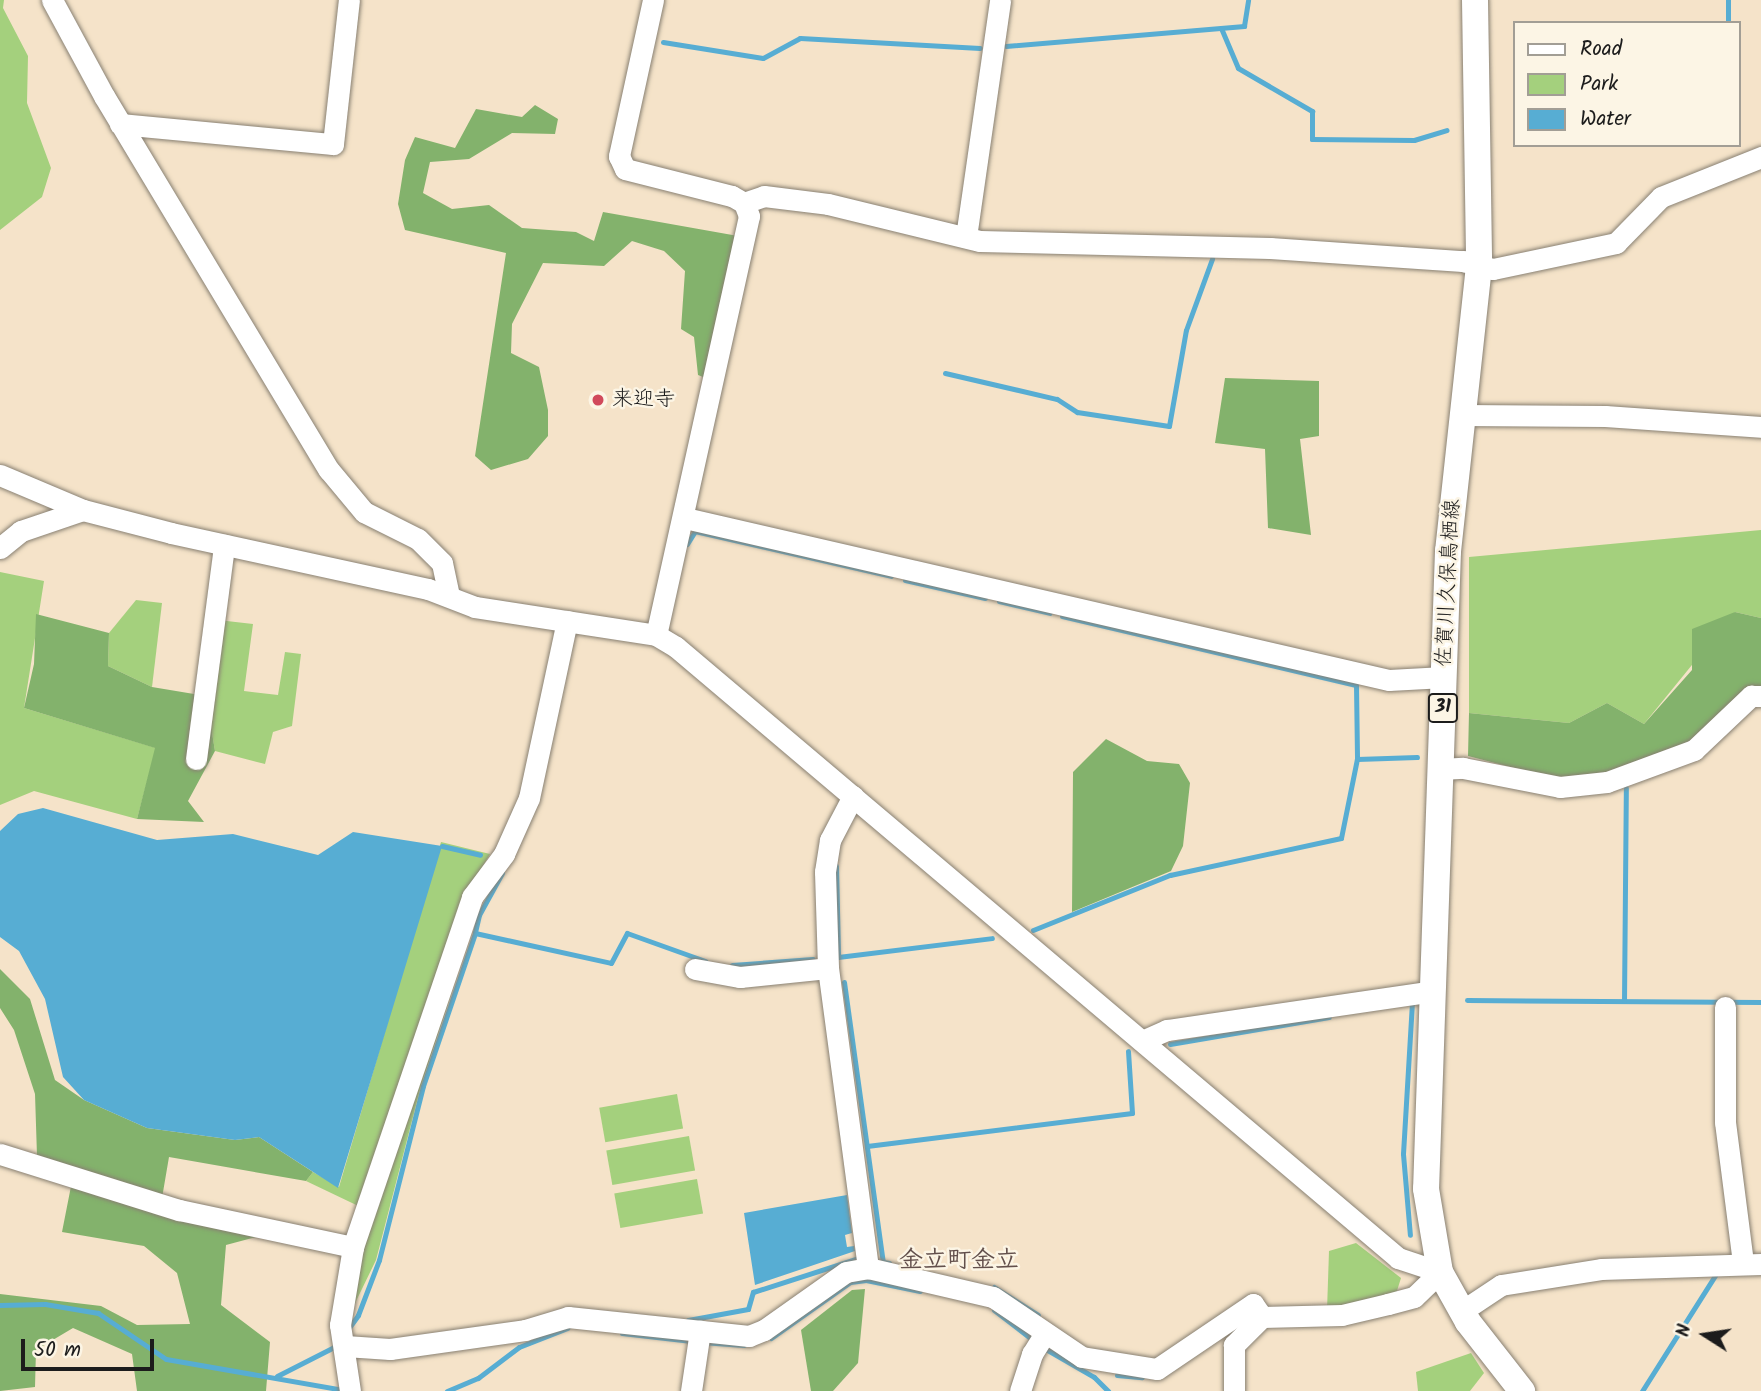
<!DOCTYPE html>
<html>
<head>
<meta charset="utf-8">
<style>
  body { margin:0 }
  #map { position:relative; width:1761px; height:1391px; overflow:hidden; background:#f5e3c9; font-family:Kalam,"Klee One",sans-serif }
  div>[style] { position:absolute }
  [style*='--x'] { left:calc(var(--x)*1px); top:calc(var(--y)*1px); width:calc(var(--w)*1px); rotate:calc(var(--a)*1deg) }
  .green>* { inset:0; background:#a4d07d; transform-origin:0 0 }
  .forest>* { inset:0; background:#83b26c }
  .water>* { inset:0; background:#57add3 }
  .stream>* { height:5px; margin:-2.5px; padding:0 2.5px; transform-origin:2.5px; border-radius:2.5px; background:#57add3 }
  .roads { filter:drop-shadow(0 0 2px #888072) drop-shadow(0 0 2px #888072) }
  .minor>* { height:21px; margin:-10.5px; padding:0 10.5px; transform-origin:10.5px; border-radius:10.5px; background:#fff }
  .major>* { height:26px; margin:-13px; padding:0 13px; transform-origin:13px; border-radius:13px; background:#fff }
  .dots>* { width:19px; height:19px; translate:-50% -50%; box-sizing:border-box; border:4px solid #fcf5e5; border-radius:50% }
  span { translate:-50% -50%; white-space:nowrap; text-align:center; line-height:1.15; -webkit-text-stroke:5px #fcf5e5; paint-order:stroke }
  .shield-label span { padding:2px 5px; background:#fcf5e5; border:2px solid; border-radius:5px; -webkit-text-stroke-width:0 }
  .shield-label { font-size:19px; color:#1c1c1c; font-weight:700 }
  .poi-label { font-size:21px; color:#1c1c1c }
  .left { translate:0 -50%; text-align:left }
  .street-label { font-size:21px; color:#1c1c1c }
  .quarter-label { font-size:24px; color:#63504c; font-weight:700 }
  .legend { position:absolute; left:1513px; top:21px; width:228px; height:126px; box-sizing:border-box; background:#fcf5e5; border:2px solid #a29e95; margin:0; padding:9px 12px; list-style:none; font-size:21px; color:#1c1c1c }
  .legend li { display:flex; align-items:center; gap:14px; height:35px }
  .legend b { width:35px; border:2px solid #a29e95 }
  .north { position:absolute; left:1670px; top:1300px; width:70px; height:70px; -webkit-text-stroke:5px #fcf5e5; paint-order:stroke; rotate:282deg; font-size:19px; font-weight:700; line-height:28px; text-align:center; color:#1c1c1c }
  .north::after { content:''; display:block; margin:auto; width:24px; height:32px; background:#1c1c1c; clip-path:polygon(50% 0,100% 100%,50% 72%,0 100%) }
  .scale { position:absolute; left:21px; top:1339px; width:133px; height:32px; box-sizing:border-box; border:4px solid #1c1c1c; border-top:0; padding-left:9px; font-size:21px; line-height:24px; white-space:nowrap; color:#1c1c1c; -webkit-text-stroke:5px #fcf5e5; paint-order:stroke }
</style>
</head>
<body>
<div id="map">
  <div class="green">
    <div style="clip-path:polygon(0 0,4px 0,3px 8px,28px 56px,27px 103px,51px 168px,42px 197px,0 230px)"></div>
    <div style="clip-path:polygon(1761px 530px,1761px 618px,1735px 612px,1644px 724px,1607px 703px,1569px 723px,1469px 713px,1469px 557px)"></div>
    <div style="clip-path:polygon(0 572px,44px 581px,24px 708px,156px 748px,137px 819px,34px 791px,0 805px)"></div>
    <div style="clip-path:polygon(136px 600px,162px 603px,152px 687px,108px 666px,109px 633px)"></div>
    <div style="clip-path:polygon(218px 620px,253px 624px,244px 691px,278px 695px,285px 652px,301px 654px,292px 726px,273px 732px,265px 764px,215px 751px,206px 696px)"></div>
    <div style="clip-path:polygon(441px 842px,490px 854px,464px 898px,477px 915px,421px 1086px,376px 1260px,344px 1326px,373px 1213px,306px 1181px,313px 1172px,339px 1187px)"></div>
    <div style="left:677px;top:1094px;width:35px;height:79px;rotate:80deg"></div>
    <div style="left:689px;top:1136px;width:35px;height:84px;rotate:80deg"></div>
    <div style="left:697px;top:1179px;width:35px;height:84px;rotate:80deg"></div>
    <div style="clip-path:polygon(1356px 1243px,1401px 1278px,1396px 1294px,1327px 1311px,1329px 1251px)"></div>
    <div style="clip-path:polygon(1471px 1353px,1484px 1373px,1470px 1391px,1418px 1391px,1416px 1372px)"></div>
  </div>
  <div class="forest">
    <div style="clip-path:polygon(535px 105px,558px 119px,555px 134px,512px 133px,469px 159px,430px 162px,423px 193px,452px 209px,489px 205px,522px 228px,576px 232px,594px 241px,603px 212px,738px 236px,708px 379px,698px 375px,694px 337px,681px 329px,685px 271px,664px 251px,632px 241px,604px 266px,543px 263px,512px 324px,511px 353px,539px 367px,548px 410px,548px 436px,528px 459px,491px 470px,475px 456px,506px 253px,405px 230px,398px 204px,405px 160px,415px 137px,455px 148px,476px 109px,522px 117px)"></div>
    <div style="clip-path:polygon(1225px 378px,1319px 381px,1319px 436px,1300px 439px,1311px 535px,1268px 528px,1265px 449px,1215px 443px)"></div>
    <div style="clip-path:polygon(1735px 612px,1761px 618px,1761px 691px,1693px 745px,1608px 775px,1561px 780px,1468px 756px,1469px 713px,1569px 723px,1607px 703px,1644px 724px,1692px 670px,1692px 629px)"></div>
    <div style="clip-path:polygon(36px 614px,109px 633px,108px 666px,152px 687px,206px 696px,215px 751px,188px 801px,204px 822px,137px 819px,155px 748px,24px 708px,34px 664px)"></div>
    <div style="clip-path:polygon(1106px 739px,1147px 761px,1179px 764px,1190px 783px,1183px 846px,1171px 871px,1072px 912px,1073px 772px)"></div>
    <div style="clip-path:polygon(0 969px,30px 999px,55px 1080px,84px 1100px,147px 1128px,235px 1140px,259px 1137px,313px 1172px,306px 1181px,169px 1157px,162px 1198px,267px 1234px,226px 1245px,221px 1305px,270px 1342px,266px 1391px,137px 1391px,132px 1354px,73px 1328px,36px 1350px,35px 1387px,0 1391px,0 1294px,101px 1306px,137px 1325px,190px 1324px,177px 1273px,144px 1246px,62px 1232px,74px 1171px,37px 1156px,35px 1094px,14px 1030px,0 1008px)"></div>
    <div style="clip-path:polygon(865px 1289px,858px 1363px,833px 1391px,811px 1391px,801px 1330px,852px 1290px)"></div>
  </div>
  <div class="water">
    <div style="clip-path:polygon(43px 808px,157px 840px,233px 834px,318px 855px,353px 832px,442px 846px,338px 1188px,259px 1137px,235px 1140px,147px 1128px,84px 1100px,63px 1077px,45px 999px,19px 951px,0 937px,0 831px,18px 814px)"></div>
    <div style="clip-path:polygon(847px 1195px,852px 1233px,845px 1235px,847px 1247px,854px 1246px,855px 1251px,755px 1285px,744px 1213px)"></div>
  </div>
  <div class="stream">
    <div style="--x:1728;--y:23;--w:23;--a:-90"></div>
    <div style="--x:1221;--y:28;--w:43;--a:67"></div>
    <div style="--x:1238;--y:68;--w:86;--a:30.2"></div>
    <div style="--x:1312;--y:111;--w:28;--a:90"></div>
    <div style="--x:1312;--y:139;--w:102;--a:0.6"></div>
    <div style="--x:1414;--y:140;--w:34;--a:-17"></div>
    <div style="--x:663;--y:42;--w:101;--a:9.1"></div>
    <div style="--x:763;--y:58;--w:42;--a:-28.4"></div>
    <div style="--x:800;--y:38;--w:180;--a:3.2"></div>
    <div style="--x:1006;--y:46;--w:239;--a:-4.8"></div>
    <div style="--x:1244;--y:26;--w:26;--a:-81"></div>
    <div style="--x:945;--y:373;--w:115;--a:13.1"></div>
    <div style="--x:1057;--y:399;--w:24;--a:33"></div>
    <div style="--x:1077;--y:412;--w:93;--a:8.7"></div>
    <div style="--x:1169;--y:426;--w:97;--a:-80"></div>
    <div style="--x:1186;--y:330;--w:76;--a:-69.9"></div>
    <div style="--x:687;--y:544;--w:15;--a:-58"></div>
    <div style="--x:695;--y:531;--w:201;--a:12.9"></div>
    <div style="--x:905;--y:580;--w:82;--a:12.7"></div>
    <div style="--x:999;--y:601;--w:52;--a:13.2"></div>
    <div style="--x:1062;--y:616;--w:302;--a:13.2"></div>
    <div style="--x:1356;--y:685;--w:74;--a:89.2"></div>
    <div style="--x:1357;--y:759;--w:60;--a:-1.9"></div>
    <div style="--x:442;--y:846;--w:39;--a:13"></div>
    <div style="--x:836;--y:866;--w:91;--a:88.7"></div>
    <div style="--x:838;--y:957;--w:155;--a:-7"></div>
    <div style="--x:502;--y:873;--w:48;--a:118.7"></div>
    <div style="--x:479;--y:915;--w:18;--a:103"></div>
    <div style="--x:475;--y:933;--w:139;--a:12.4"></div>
    <div style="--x:611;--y:963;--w:34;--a:-62"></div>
    <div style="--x:627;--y:933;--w:83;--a:19.7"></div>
    <div style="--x:1033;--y:930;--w:148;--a:-21.9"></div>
    <div style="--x:1170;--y:875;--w:175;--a:-12.2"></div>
    <div style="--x:1341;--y:838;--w:81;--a:-78.6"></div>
    <div style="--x:732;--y:965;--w:81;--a:-4.2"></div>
    <div style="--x:844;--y:982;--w:283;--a:82.1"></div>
    <div style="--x:883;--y:1262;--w:6;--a:9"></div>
    <div style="--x:1467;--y:1000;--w:294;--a:0.4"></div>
    <div style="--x:1624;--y:1001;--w:213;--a:-89.5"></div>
    <div style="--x:1408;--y:1003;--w:4;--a:-14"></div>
    <div style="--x:1412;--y:1002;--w:152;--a:93.4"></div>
    <div style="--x:1403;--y:1154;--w:81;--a:85.1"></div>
    <div style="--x:1170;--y:1044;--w:161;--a:-9.6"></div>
    <div style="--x:867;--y:1146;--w:267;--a:-7.1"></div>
    <div style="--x:1132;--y:1113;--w:62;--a:-93.7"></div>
    <div style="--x:994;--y:1287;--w:52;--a:32.5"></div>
    <div style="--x:0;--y:1305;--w:45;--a:-1.3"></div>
    <div style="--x:45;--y:1304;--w:54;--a:9.6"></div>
    <div style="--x:98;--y:1313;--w:82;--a:34.1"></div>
    <div style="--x:166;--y:1359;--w:180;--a:9.9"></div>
    <div style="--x:994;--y:1310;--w:49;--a:37.6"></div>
    <div style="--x:688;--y:1320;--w:61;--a:-10.4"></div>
    <div style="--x:748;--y:1309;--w:18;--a:-74"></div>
    <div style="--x:753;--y:1292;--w:108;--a:-17.8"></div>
    <div style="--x:348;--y:1329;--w:17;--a:-54"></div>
    <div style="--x:358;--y:1315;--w:59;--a:-69.1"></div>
    <div style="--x:379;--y:1260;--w:179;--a:-75.8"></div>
    <div style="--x:423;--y:1086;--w:162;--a:-71.2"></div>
    <div style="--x:622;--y:1333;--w:70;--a:6.5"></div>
    <div style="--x:771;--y:1338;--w:97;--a:-35.3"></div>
    <div style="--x:850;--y:1282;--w:16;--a:-7"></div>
    <div style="--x:866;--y:1280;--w:55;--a:11.5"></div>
    <div style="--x:702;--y:1342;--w:42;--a:4.1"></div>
    <div style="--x:1044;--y:1348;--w:58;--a:30.1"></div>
    <div style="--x:1094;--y:1377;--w:20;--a:45"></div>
    <div style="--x:1117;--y:1375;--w:25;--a:5"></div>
    <div style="--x:277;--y:1376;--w:64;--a:-27"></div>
    <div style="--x:447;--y:1391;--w:34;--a:-23"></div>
    <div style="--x:478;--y:1378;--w:51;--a:-37.1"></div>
    <div style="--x:519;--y:1347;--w:52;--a:-21.6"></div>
    <div style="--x:1642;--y:1391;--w:138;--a:-57.7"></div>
  </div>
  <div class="roads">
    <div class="minor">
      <div style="--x:52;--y:0;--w:109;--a:61.6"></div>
      <div style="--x:104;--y:96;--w:436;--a:59"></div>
      <div style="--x:329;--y:470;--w:55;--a:50.2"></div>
      <div style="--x:364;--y:512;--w:60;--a:26.6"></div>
      <div style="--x:418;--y:539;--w:34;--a:45"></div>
      <div style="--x:442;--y:563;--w:33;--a:78"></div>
      <div style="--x:653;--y:0;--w:160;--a:102.3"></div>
      <div style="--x:619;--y:156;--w:14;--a:65"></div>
      <div style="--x:625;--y:169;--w:110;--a:14.2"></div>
      <div style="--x:732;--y:196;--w:14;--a:30"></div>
      <div style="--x:744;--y:203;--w:14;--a:69"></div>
      <div style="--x:749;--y:216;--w:429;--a:102.5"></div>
      <div style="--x:120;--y:124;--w:214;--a:5.4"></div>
      <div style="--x:333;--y:144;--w:145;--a:-83.7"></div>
      <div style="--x:744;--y:203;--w:21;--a:-19"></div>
      <div style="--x:764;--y:196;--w:64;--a:7.1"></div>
      <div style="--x:828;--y:204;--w:156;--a:13.7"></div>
      <div style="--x:980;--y:241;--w:290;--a:1.4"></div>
      <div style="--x:1270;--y:248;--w:193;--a:3.9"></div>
      <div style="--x:1463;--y:261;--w:31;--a:15"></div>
      <div style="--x:1493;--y:269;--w:126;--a:-11.9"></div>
      <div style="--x:1616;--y:243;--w:64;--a:-45.6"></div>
      <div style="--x:1661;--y:197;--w:108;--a:-21.8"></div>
      <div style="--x:966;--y:237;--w:239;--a:-81.8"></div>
      <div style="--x:1461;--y:415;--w:144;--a:0.4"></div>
      <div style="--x:1605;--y:416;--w:156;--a:4"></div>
      <div style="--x:0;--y:475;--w:90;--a:22.9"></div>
      <div style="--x:83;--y:510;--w:91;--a:14.6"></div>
      <div style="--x:171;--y:533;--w:263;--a:12.3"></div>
      <div style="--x:428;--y:589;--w:50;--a:21"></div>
      <div style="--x:475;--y:607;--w:183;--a:8.8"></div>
      <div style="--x:656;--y:635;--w:23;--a:31"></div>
      <div style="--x:676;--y:647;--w:946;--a:40.24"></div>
      <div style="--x:1398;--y:1258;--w:44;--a:18.4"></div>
      <div style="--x:1440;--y:1272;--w:36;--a:136"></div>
      <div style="--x:1414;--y:1297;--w:27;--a:165"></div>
      <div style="--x:1388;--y:1304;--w:47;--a:166.6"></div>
      <div style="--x:1342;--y:1315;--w:80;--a:178.6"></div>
      <div style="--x:1262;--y:1317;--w:40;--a:135"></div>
      <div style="--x:1234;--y:1345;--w:46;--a:90"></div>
      <div style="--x:685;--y:518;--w:722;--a:12.96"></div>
      <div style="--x:1389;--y:680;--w:55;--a:-3.1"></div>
      <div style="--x:0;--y:548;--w:27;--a:-39"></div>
      <div style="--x:21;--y:531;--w:65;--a:-18.7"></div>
      <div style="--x:196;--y:759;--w:216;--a:-82.5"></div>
      <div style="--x:1441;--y:769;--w:22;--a:-3"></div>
      <div style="--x:1463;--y:768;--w:99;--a:11.1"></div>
      <div style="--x:1560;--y:787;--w:47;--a:-6.1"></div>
      <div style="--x:1607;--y:782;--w:93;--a:-20.2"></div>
      <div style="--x:1694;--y:750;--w:79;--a:-43.5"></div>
      <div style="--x:1751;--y:696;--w:10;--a:0"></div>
      <div style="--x:853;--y:796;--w:50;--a:117.6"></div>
      <div style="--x:830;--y:840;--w:32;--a:99"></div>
      <div style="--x:825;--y:872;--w:96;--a:88.2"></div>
      <div style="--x:828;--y:968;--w:303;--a:82.4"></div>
      <div style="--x:695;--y:969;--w:46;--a:10.1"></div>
      <div style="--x:740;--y:977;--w:88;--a:-5.8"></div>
      <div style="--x:1725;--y:1007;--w:115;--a:90"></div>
      <div style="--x:1725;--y:1122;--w:142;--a:82.7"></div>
      <div style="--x:1142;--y:1041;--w:27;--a:-24"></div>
      <div style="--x:1167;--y:1030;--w:269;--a:-8.3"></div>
      <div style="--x:0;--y:1154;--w:188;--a:17.4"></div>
      <div style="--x:179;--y:1210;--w:178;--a:12"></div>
      <div style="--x:1462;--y:1311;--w:47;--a:-33.7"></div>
      <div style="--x:1501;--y:1285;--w:101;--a:-9.1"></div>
      <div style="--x:1601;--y:1269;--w:160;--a:-1.8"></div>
      <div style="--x:345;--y:1346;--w:45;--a:3.8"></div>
      <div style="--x:390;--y:1349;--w:136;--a:-8"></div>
      <div style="--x:525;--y:1330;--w:45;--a:-16.8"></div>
      <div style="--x:568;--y:1317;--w:182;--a:6"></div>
      <div style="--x:749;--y:1336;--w:16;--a:-22"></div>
      <div style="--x:764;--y:1330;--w:100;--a:-35.3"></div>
      <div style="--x:846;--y:1272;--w:22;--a:-10"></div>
      <div style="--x:868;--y:1268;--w:128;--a:13.1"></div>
      <div style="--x:993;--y:1297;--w:107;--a:34"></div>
      <div style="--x:1082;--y:1357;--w:76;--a:9.1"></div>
      <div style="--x:1157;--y:1369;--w:116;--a:-34.1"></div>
      <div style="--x:1253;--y:1304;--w:16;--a:55"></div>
      <div style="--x:350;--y:1391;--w:67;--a:-98.6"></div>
      <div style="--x:340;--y:1325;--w:79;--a:-80.5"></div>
      <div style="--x:353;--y:1247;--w:370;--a:-71.2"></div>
      <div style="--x:472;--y:897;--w:54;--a:-53.3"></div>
      <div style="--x:504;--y:854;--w:61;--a:-65.9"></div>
      <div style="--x:529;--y:798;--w:181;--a:-77.9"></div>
      <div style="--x:691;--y:1391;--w:61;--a:-81.5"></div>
      <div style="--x:1020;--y:1391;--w:39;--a:-72"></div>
      <div style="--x:1032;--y:1354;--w:25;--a:-58"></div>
    </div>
    <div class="major">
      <div style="--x:1475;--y:0;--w:266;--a:89.1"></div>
      <div style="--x:1479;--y:266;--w:287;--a:96.2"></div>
      <div style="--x:1448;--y:551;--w:638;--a:91.97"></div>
      <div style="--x:1426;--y:1189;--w:84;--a:80.4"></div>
      <div style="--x:1440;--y:1272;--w:57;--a:60.8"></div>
      <div style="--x:1468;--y:1322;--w:88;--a:52"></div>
    </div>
  </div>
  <div class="dots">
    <div style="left:598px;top:400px;background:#d1495b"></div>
  </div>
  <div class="shield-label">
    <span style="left:1443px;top:708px">31</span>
  </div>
  <div class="poi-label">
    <span class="left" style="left:612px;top:400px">来迎寺</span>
  </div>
  <div class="street-label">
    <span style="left:1449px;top:583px;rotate:-87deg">佐賀川久保鳥栖線</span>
  </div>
  <div class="quarter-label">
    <span style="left:959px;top:1261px">金立町金立</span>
  </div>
  <ul class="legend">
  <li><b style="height:9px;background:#fff"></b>Road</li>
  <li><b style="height:19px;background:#a4d07d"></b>Park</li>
  <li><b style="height:19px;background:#57add3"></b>Water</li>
  </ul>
  <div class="north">N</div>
  <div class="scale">50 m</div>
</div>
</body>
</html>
